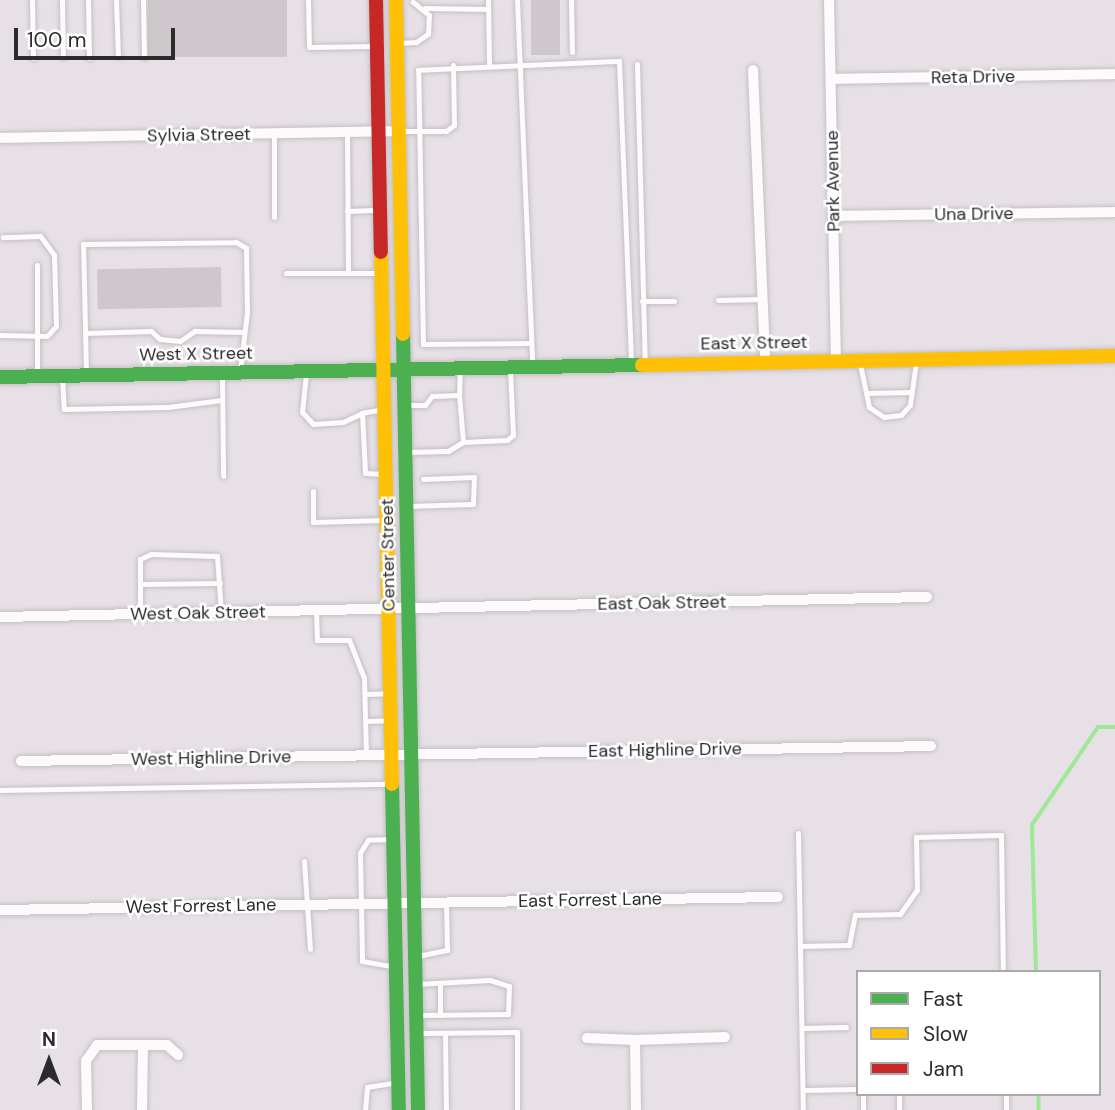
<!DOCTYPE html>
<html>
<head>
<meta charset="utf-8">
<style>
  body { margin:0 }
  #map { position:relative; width:1115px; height:1110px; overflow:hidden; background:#e8e0e7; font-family:"DM Sans",sans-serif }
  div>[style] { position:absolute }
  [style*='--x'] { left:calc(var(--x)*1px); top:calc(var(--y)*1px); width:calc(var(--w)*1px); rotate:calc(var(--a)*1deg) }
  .stream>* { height:3.5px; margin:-1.75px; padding:0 1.75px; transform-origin:1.75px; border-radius:1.75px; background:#9fe896 }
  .building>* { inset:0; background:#cec8cc; transform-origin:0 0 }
  .roads { filter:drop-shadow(0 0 2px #c2c1c3) drop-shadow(0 0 2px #c2c1c3) }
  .lane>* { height:5px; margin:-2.5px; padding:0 2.5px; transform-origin:2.5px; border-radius:2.5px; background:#fcfafb }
  .street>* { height:10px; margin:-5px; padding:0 5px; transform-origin:5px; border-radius:5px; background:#fcfafb }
  .fast>* { height:14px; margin:-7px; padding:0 7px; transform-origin:7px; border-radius:7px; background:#4caf50 }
  .slow>* { height:14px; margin:-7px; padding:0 7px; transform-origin:7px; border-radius:7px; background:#ffc107 }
  .jam>* { height:14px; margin:-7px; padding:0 7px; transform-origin:7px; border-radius:7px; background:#c62828 }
  span { translate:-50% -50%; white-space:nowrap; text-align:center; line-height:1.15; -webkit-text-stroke:5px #fff; paint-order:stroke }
  .street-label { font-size:18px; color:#2b2b2b }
  .legend { position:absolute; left:856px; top:970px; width:245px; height:126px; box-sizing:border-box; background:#fff; border:2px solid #aaa; margin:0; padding:9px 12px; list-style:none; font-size:21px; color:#2b2b2b }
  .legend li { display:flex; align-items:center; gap:14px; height:35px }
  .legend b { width:35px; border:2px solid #aaa }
  .north { position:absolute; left:14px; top:1026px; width:70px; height:70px; -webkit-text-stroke:5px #fff; paint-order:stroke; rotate:0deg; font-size:19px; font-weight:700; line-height:28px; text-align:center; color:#2b2b2b }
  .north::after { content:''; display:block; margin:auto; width:24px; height:32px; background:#2b2b2b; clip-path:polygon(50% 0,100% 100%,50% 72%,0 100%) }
  .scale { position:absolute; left:14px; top:28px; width:161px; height:32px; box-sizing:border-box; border:4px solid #2b2b2b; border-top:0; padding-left:9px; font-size:21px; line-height:24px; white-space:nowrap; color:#2b2b2b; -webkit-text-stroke:5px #fff; paint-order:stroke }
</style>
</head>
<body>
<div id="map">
  <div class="stream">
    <div style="--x:1036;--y:972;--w:147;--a:-91.6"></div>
    <div style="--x:1032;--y:825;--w:118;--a:-56"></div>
    <div style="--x:1098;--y:727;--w:17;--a:0"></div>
    <div style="--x:1039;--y:1094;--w:16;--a:90"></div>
  </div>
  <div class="building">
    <div style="left:148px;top:0;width:139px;height:57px"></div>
    <div style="left:531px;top:0;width:29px;height:55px"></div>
    <div style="left:221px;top:267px;width:40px;height:124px;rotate:89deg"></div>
  </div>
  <div class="roads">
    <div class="lane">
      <div style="--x:32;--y:0;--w:58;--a:89"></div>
      <div style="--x:62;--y:0;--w:57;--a:89"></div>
      <div style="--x:88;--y:0;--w:58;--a:89"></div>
      <div style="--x:116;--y:0;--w:56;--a:88"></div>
      <div style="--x:143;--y:0;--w:57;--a:89"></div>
      <div style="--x:308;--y:0;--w:47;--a:88.8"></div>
      <div style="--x:309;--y:47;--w:66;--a:-0.9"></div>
      <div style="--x:488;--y:0;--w:64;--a:89.1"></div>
      <div style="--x:517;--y:0;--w:364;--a:87.6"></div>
      <div style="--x:571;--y:0;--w:52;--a:88.9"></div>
      <div style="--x:425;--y:8;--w:63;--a:0.9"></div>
      <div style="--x:398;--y:43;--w:18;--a:-3"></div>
      <div style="--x:416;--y:42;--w:14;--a:-34"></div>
      <div style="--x:428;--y:34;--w:19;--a:-87"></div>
      <div style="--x:429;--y:15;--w:21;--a:-141"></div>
      <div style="--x:637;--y:64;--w:300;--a:88.5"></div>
      <div style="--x:402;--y:131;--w:44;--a:0"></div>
      <div style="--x:446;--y:131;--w:10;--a:-37"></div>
      <div style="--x:454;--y:125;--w:60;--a:-91"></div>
      <div style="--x:347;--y:132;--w:141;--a:89.6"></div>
      <div style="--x:347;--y:211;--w:33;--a:-2"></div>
      <div style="--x:274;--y:217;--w:84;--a:-90"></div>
      <div style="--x:286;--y:273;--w:96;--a:0"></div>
      <div style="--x:718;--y:300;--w:45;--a:-1.3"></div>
      <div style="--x:642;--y:301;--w:32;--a:0"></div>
      <div style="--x:85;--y:333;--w:66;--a:-1.7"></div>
      <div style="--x:151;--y:331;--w:12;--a:42"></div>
      <div style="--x:160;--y:339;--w:20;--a:6"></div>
      <div style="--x:180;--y:341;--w:18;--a:-34"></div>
      <div style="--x:195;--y:331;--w:48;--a:1.2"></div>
      <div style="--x:0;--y:335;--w:47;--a:1.2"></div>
      <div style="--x:47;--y:336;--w:13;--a:-48"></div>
      <div style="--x:56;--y:326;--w:71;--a:-91.6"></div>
      <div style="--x:54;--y:255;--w:24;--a:-126"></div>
      <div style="--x:40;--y:236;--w:37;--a:178"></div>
      <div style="--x:531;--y:343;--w:108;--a:179.5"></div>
      <div style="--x:423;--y:344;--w:274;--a:-91"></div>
      <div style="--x:418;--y:70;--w:201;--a:-2.6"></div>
      <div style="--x:619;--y:61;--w:302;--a:87.7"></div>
      <div style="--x:860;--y:364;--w:44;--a:78.2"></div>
      <div style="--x:869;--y:407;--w:18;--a:34"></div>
      <div style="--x:884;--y:417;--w:17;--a:-7"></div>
      <div style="--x:901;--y:415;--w:13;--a:-48"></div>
      <div style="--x:910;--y:405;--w:43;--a:-82.1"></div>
      <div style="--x:86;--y:372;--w:128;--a:-91.3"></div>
      <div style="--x:83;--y:244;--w:153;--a:-0.7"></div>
      <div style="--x:236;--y:242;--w:12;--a:31"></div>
      <div style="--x:246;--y:248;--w:64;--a:89.1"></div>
      <div style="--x:247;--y:312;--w:59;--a:96.8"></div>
      <div style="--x:37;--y:373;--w:108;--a:-90"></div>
      <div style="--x:222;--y:373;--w:103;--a:89.4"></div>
      <div style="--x:306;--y:374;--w:38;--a:96"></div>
      <div style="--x:302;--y:412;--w:16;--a:47"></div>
      <div style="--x:313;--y:424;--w:30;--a:-4"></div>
      <div style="--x:343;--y:422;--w:21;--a:-25"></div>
      <div style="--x:62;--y:376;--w:33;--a:87"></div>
      <div style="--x:64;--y:409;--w:104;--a:-1.1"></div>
      <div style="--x:168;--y:407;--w:54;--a:-7.4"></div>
      <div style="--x:866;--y:393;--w:46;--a:-1.2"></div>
      <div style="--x:459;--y:395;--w:47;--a:85.1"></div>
      <div style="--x:407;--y:405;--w:18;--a:0"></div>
      <div style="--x:425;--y:405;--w:11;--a:-52"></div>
      <div style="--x:432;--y:396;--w:27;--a:-2"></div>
      <div style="--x:459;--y:395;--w:25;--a:-88"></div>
      <div style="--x:384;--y:409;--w:22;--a:170"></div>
      <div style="--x:362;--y:413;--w:60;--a:87.1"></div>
      <div style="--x:365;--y:473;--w:20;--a:3"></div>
      <div style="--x:407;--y:452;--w:41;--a:-1.4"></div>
      <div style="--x:448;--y:451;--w:17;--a:-31"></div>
      <div style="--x:463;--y:442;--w:44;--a:-2.6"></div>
      <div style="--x:507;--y:440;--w:8;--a:-40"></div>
      <div style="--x:513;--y:435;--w:65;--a:-92.6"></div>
      <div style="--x:313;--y:491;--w:31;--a:90"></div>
      <div style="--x:313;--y:522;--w:71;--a:-1.6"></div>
      <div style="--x:407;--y:506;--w:66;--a:-1.7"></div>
      <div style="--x:473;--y:504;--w:27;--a:-88"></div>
      <div style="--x:474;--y:477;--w:51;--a:177.8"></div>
      <div style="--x:140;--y:584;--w:80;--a:-0.7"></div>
      <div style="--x:316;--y:611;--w:29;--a:88"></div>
      <div style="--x:317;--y:640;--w:32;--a:0"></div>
      <div style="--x:349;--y:640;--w:41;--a:68.5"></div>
      <div style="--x:364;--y:678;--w:76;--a:88.5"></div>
      <div style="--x:140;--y:614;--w:55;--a:-90"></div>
      <div style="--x:140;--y:559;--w:12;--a:-24"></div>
      <div style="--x:151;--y:554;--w:66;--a:1.7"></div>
      <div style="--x:217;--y:556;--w:56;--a:85.9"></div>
      <div style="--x:365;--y:694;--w:24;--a:-2"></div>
      <div style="--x:366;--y:721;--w:24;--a:-2"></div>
      <div style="--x:0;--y:790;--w:391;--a:-0.9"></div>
      <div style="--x:798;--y:833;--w:277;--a:89"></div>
      <div style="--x:391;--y:839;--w:23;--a:178"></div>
      <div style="--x:368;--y:840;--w:15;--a:122"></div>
      <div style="--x:360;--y:853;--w:108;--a:88.9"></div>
      <div style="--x:362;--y:961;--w:34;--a:10"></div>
      <div style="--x:304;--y:861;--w:88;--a:86.1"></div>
      <div style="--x:800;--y:946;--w:49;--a:-1.2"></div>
      <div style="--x:849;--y:945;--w:31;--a:-79"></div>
      <div style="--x:855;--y:915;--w:45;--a:-1.3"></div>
      <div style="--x:900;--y:914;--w:29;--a:-55"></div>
      <div style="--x:917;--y:890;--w:53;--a:-91.1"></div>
      <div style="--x:916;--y:837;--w:85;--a:-1.3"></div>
      <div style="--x:1001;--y:835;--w:137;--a:89.2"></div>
      <div style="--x:418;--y:956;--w:30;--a:-12"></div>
      <div style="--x:447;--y:950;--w:48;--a:-91.2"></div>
      <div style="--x:417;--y:984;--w:73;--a:-3.1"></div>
      <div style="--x:490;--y:980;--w:20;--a:18"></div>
      <div style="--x:509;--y:986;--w:28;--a:92"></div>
      <div style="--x:508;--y:1014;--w:89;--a:179.4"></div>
      <div style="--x:440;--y:984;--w:31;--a:90"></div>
      <div style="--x:802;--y:1028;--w:44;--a:-1.3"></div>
      <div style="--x:420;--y:1033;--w:97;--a:-0.6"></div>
      <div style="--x:517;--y:1032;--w:78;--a:90"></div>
      <div style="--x:445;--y:1033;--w:77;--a:89.3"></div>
      <div style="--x:803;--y:1090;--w:55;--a:-1"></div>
      <div style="--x:863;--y:1094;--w:16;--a:90"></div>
      <div style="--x:1006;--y:1094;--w:16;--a:90"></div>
      <div style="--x:365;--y:1110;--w:23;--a:-85"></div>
      <div style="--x:367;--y:1087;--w:31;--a:-9"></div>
      <div style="--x:899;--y:1110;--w:16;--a:-90"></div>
    </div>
    <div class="street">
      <div style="--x:829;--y:0;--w:361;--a:88.9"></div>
      <div style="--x:753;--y:70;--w:292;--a:87.6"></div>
      <div style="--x:831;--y:79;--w:284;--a:-1"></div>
      <div style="--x:0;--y:138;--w:399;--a:-1"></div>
      <div style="--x:833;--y:216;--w:282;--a:-0.8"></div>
      <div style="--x:0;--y:617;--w:927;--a:-1.24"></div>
      <div style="--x:21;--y:761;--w:910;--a:-0.94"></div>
      <div style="--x:0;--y:910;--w:778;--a:-0.96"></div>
      <div style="--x:587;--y:1038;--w:48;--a:2.4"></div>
      <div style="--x:635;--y:1040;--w:70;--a:89.2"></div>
      <div style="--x:635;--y:1040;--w:90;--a:-1.9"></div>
      <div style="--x:87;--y:1110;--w:49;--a:-91.2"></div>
      <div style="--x:86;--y:1061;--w:19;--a:-55"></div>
      <div style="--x:97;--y:1045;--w:70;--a:0"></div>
      <div style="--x:167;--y:1045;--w:15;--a:42"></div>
      <div style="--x:142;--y:1110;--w:65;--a:-89.1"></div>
    </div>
    <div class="fast">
      <div style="--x:403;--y:334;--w:776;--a:88.89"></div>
      <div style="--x:0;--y:377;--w:642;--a:-1.07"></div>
      <div style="--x:392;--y:784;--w:326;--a:88.8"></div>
    </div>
    <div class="slow">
      <div style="--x:396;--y:0;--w:334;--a:88.8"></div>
      <div style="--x:381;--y:252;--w:532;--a:88.82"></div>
      <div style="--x:642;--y:365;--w:473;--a:-1.1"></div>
    </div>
    <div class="jam">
      <div style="--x:376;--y:0;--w:252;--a:88.9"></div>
    </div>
  </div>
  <div class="street-label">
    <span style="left:973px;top:77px;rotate:-1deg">Reta Drive</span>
    <span style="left:199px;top:135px;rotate:-1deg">Sylvia Street</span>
    <span style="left:833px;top:181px;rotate:-91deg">Park Avenue</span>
    <span style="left:974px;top:214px;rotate:-1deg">Una Drive</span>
    <span style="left:754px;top:343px;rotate:-1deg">East X Street</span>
    <span style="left:196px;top:354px;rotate:-1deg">West X Street</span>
    <span style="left:388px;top:555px;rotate:-91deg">Center Street</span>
    <span style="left:662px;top:603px;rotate:-1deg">East Oak Street</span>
    <span style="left:198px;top:613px;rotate:-1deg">West Oak Street</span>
    <span style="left:665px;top:750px;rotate:-1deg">East Highline Drive</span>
    <span style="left:211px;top:758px;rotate:-1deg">West Highline Drive</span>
    <span style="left:590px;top:900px;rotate:-1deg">East Forrest Lane</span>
    <span style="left:201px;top:906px;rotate:-1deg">West Forrest Lane</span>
  </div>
  <ul class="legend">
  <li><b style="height:9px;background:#4caf50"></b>Fast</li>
  <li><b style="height:9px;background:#ffc107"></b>Slow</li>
  <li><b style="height:9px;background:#c62828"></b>Jam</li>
  </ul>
  <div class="north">N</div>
  <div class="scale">100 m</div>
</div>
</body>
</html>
